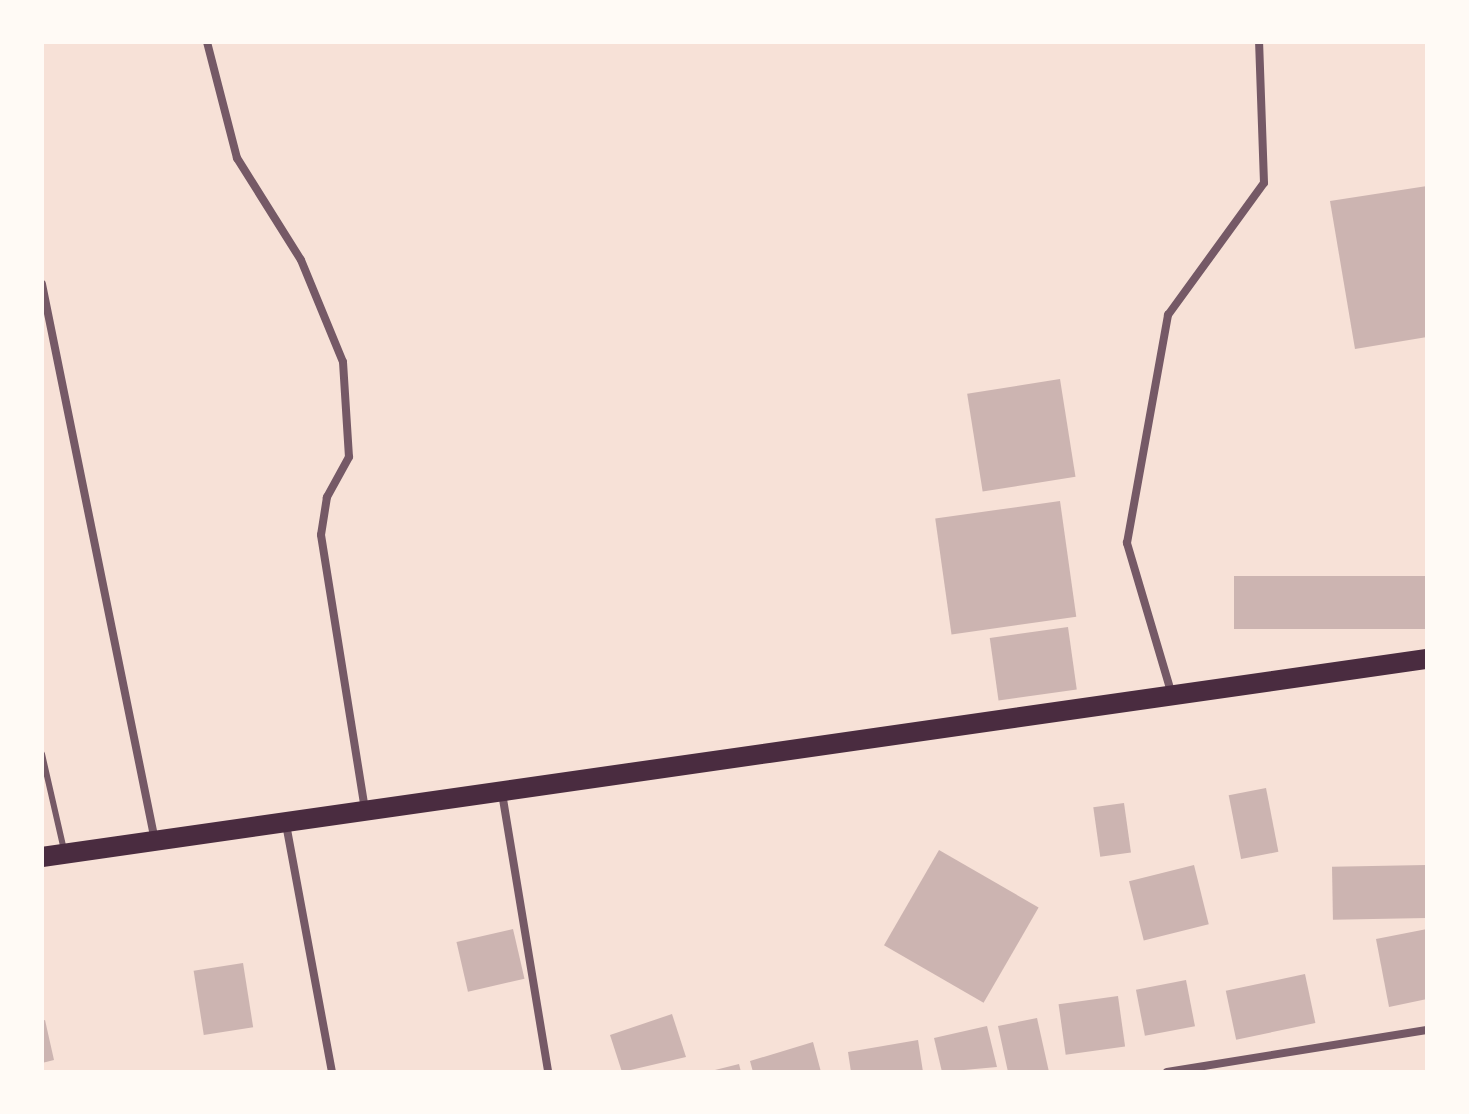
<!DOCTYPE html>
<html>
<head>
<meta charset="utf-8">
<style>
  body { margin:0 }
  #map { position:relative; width:1469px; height:1114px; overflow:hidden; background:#f7e1d7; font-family:Raleway,sans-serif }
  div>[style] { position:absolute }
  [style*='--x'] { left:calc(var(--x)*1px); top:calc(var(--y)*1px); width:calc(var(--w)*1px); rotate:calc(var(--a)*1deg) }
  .building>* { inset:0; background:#ccb4b1; transform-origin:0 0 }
  .service>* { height:6px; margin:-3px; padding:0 3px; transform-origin:3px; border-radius:3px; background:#755966 }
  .minor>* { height:8px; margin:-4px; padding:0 4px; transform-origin:4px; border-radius:4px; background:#755966 }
  .primary>* { height:20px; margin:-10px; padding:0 10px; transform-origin:10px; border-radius:10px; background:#4a2c40 }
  span { translate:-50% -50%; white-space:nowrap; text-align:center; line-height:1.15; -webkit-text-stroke:6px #fffaf5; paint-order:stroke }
  .frame { position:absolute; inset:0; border:44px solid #fffaf5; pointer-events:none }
</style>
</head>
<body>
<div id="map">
  <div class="building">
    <div style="clip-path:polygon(1427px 186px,1427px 337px,1355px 349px,1330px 201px)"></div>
    <div style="left:1060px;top:379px;width:99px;height:94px;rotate:81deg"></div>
    <div style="left:1060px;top:501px;width:117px;height:126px;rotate:82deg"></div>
    <div style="left:1427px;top:576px;width:53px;height:193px;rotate:90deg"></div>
    <div style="left:1068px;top:627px;width:63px;height:79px;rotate:82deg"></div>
    <div style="left:1266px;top:788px;width:65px;height:38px;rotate:79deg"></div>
    <div style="left:1124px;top:803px;width:50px;height:31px;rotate:82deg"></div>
    <div style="left:939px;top:850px;width:115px;height:110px;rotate:30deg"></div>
    <div style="left:1194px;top:865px;width:61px;height:67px;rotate:76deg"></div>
    <div style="left:1426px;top:865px;width:53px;height:94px;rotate:89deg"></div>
    <div style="left:513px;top:929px;width:51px;height:58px;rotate:77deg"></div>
    <div style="clip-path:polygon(1427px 929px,1427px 999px,1389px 1007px,1376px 939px)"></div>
    <div style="left:243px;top:963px;width:65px;height:50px;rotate:81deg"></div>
    <div style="left:1305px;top:974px;width:50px;height:81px;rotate:78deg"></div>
    <div style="left:1186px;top:980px;width:47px;height:51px;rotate:79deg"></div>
    <div style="left:1118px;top:996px;width:51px;height:60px;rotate:82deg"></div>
    <div style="clip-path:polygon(672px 1014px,686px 1057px,622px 1072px,610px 1035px)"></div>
    <div style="clip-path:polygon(1037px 1018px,1049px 1072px,1008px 1072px,998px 1026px)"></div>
    <div style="clip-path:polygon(45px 1020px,54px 1060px,42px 1063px,42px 1021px)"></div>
    <div style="clip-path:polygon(987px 1026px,997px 1067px,942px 1072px,934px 1038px)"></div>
    <div style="clip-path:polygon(918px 1040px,923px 1072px,851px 1072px,848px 1052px)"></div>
    <div style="clip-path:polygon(813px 1042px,821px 1072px,753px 1072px,750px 1061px)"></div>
    <div style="clip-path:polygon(739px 1064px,741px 1072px,712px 1072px,711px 1071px)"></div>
  </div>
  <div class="service">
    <div style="--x:42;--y:754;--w:98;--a:77.1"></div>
  </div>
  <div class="minor">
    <div style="--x:207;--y:42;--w:120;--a:75.5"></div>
    <div style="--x:237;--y:158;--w:120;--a:57.9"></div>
    <div style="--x:301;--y:260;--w:110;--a:67.6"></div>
    <div style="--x:343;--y:362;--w:95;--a:86.4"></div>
    <div style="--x:349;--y:457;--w:46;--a:118.8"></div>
    <div style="--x:327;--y:497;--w:38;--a:99"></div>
    <div style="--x:321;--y:535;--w:278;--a:80.9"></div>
    <div style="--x:42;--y:284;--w:568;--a:78.53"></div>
    <div style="--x:1172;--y:695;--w:159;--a:-106.5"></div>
    <div style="--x:1127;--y:543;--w:232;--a:-79.8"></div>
    <div style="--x:1168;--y:315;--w:163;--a:-54"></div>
    <div style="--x:1264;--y:183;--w:141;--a:-92"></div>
    <div style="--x:502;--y:793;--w:283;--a:80.6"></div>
    <div style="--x:286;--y:824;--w:252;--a:79.5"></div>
    <div style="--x:1167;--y:1072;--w:263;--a:-9.2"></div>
  </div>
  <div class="primary">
    <div style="--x:42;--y:857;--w:1399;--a:-8.14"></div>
  </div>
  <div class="frame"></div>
</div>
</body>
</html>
